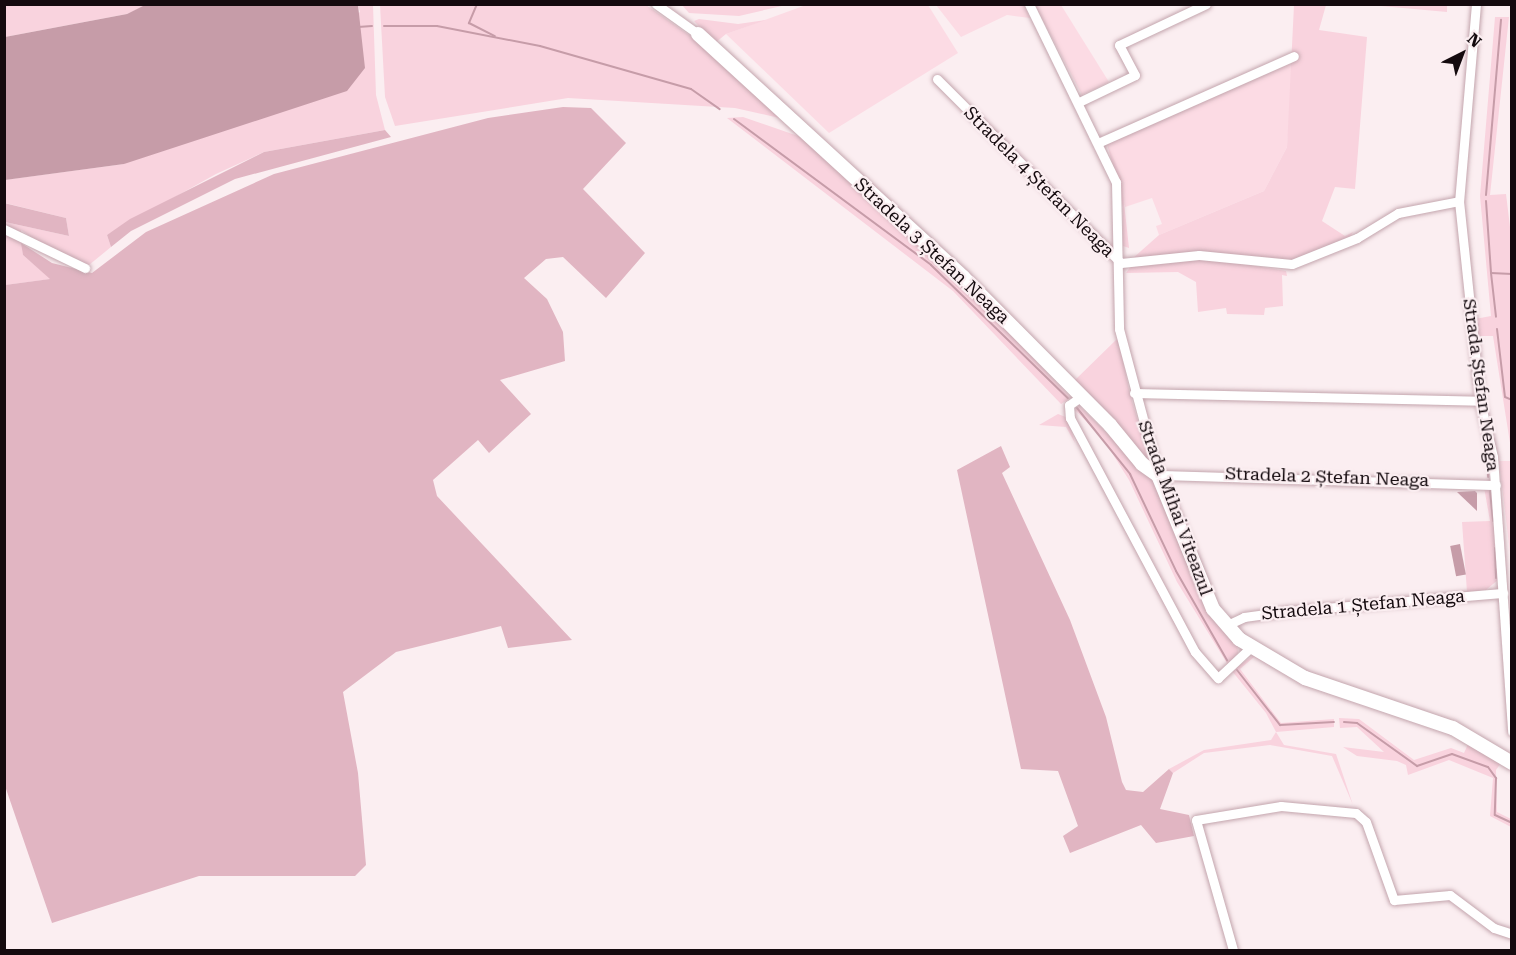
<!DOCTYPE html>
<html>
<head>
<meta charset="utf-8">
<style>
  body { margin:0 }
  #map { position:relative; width:1516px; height:955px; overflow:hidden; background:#fbeef1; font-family:"Roboto Serif",serif }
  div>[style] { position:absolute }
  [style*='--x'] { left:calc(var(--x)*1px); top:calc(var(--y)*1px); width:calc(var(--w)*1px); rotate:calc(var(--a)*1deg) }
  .built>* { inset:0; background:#fcdbe4 }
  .green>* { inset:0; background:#f9d3de }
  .forest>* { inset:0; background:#e1b5c2 }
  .water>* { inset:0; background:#c69ca8; transform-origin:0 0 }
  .stream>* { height:2px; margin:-1px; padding:0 1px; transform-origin:1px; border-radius:1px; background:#c69ca8 }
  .roads { filter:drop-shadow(0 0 2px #c3a5ad) drop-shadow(0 0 2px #c3a5ad) }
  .street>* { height:9px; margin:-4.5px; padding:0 4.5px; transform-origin:4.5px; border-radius:4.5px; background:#fff }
  .secondary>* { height:14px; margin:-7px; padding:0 7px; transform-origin:7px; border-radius:7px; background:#fff }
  span { translate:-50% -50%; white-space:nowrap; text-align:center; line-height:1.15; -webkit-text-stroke:4.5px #fbeef1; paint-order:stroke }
  .street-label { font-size:18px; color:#140a0e }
  .frame { position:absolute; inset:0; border:6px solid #140a0e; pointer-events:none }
  .north { position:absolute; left:1432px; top:24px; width:60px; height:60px; -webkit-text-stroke:4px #fbeef1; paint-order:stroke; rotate:42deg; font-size:16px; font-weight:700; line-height:24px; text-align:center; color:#140a0e }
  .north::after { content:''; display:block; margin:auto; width:21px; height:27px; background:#140a0e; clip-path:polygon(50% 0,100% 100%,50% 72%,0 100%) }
</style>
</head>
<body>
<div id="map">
  <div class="built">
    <div style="clip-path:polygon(806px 5px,928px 5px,958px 53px,829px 133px,726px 34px)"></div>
    <div style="clip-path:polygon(936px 5px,1024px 5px,1030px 18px,1007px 15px,961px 37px)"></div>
    <div style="clip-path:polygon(1035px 5px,1061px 5px,1109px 82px,1082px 95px)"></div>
    <div style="clip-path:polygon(1294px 62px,1287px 147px,1264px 191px,1159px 235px,1156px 226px,1162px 224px,1152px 198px,1125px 207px,1107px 143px)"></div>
    <div style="clip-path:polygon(1499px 461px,1511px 461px,1511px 583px,1511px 561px)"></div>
  </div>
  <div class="green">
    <div style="clip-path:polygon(5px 5px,147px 5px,127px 14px,5px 37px)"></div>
    <div style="clip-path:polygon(358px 5px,373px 5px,376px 95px,385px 130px,264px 152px,216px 174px,107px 235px,111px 247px,89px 265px,58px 256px,21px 230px,23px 255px,51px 279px,5px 285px,5px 222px,69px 236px,66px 218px,5px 203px,4px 180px,124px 164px,360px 12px)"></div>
    <div style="clip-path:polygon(380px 5px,646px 5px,709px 49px,784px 119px,735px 108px,568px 98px,395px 126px,385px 97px)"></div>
    <div style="clip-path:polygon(682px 5px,786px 5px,739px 16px,689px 13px)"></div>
    <div style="clip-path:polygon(1294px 5px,1326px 5px,1319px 30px,1367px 37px,1355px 189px,1335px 187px,1322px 221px,1345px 236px,1353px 232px,1350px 237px,1287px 262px,1225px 254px,1132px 259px,1159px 235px,1264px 191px,1287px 147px)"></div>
    <div style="clip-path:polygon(1370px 5px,1447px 4px,1447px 12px)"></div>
    <div style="clip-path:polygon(1495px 17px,1509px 17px,1490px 195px,1506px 194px,1511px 235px,1511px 449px,1493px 336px,1477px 336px,1475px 319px,1491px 316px,1480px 196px)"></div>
    <div style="clip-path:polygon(699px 19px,738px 24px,766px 20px,726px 34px,715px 43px,694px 21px)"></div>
    <div style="clip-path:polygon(743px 117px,801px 137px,991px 314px,1071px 398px,1061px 404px,953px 291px,727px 118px)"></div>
    <div style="clip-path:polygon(1107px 143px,1121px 176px,1129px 248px,1123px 246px,1123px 207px)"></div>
    <div style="clip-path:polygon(1202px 257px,1286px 271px,1287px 276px,1282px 275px,1283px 306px,1265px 308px,1264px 315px,1227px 314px,1226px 308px,1198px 312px,1196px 282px,1178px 272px,1126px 273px,1131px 266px)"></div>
    <div style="clip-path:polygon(1118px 338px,1130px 394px,1150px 463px,1074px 381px)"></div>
    <div style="clip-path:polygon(1079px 406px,1156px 481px,1190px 568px,1237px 642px,1238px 653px,1228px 665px,1177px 582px,1129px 480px,1102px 437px,1075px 410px)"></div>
    <div style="clip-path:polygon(1058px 414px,1068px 418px,1075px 443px,1066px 427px,1039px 425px)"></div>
    <div style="clip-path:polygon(1484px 487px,1491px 487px,1499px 579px,1486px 590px,1467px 592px,1462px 522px,1490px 521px)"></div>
    <div style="clip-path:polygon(1255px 654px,1296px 679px,1254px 657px,1240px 669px,1281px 723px,1334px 719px,1334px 727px,1276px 732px,1284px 745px,1336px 754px,1353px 805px,1332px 756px,1270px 745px,1204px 753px,1173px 773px,1169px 769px,1204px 750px,1271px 740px,1276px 732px,1266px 713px,1232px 671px)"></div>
    <div style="clip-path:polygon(1339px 718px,1359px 719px,1414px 760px,1451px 748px,1464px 753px,1469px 742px,1501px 763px,1496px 770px,1497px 812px,1511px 819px,1511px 827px,1490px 816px,1493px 778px,1449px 760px,1408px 775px,1406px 765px,1397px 761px,1357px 756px,1343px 747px,1384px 752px,1357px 727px,1340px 728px)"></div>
  </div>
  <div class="forest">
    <div style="clip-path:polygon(563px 107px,591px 108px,626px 143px,583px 189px,645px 253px,606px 298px,563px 257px,546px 259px,524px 278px,547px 299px,563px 332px,565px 361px,500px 380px,531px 414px,489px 453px,478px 440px,433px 480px,437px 496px,572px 640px,508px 648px,501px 626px,396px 652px,343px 692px,358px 773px,366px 865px,355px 876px,199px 876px,52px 923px,4px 783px,5px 285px,50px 279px,23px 255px,21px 243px,52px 263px,92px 273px,146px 232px,274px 174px,488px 118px)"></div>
    <div style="clip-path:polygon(385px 130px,391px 137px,235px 179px,131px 231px,111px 247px,107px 235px,130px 219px,264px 152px)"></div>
    <div style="clip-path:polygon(4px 203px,66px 218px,69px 236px,5px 222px)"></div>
    <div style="clip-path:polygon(1001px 446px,1010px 467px,1002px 473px,1070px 620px,1106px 717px,1122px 782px,1126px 790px,1143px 792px,1169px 769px,1173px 773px,1160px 809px,1189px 815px,1194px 836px,1156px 843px,1141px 825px,1070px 853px,1063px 836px,1078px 826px,1058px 771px,1021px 769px,957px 470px)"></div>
  </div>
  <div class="water">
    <div style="clip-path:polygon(147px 4px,358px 5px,365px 68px,347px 91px,124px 164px,5px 180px,5px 37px,127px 14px)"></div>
    <div style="clip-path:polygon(1475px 491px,1477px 493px,1477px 511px,1457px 492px)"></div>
    <div style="left:1460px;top:544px;width:31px;height:10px;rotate:79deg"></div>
  </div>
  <div class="stream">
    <div style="--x:477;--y:4;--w:21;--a:113"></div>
    <div style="--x:469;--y:23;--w:29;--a:27"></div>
    <div style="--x:384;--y:26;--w:53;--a:0"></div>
    <div style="--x:437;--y:26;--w:105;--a:11"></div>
    <div style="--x:540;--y:46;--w:157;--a:15.9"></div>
    <div style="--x:691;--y:89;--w:35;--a:35"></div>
    <div style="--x:358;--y:27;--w:14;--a:-4"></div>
    <div style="--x:734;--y:119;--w:245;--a:36.5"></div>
    <div style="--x:931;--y:265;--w:191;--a:44.2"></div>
    <div style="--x:1486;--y:195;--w:176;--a:-85.1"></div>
    <div style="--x:1486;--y:201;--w:72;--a:86"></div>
    <div style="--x:1491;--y:273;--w:21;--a:3"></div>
    <div style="--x:1491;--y:273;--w:44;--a:83.5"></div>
    <div style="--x:1497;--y:329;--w:68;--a:83.3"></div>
    <div style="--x:1505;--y:397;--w:8;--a:23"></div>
    <div style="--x:1077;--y:408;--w:85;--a:51.2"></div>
    <div style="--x:1130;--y:474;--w:107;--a:64.6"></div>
    <div style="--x:1176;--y:571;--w:103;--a:60.2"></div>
    <div style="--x:1486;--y:452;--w:25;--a:85"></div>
    <div style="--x:1490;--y:491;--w:30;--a:84"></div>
    <div style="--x:1495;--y:548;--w:30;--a:88"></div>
    <div style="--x:1237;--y:670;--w:70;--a:52"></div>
    <div style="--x:1280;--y:725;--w:54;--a:-3.2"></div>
    <div style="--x:1344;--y:722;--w:13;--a:4"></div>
    <div style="--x:1357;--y:723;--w:74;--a:35.6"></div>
    <div style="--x:1417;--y:766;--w:37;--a:-19"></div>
    <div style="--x:1452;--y:754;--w:38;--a:20"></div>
    <div style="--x:1488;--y:767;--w:14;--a:54"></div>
    <div style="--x:1496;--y:778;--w:37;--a:92"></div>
    <div style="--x:1495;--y:815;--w:19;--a:25"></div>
  </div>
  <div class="roads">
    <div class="street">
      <div style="--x:656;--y:4;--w:52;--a:35.5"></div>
      <div style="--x:1029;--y:4;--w:198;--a:64"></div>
      <div style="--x:1116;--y:182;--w:147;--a:88.8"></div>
      <div style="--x:1119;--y:329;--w:151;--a:75"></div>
      <div style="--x:1158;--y:475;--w:338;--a:1.7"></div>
      <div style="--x:1476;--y:4;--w:198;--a:94.9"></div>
      <div style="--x:1459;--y:201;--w:201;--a:84"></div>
      <div style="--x:1480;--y:401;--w:57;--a:76.9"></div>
      <div style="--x:1493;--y:457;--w:275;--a:86"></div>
      <div style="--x:937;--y:79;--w:260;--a:45"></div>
      <div style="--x:1121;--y:263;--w:78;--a:-5.9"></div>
      <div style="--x:1199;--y:255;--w:93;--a:5.5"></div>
      <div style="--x:1292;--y:264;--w:70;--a:-21.8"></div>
      <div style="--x:1357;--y:238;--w:48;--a:-31.4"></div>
      <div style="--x:1398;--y:213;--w:62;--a:-11.1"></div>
      <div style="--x:1079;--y:102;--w:62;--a:-25.7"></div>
      <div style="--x:1135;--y:75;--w:34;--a:-118"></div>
      <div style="--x:1119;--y:45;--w:96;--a:-25.2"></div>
      <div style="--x:1100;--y:142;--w:212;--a:-23.9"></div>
      <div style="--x:4;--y:229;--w:90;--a:25.7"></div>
      <div style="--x:1134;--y:393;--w:346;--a:1.3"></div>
      <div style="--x:1082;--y:396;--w:16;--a:145"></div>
      <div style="--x:1069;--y:405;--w:13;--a:86"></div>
      <div style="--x:1070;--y:418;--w:265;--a:61.9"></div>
      <div style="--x:1195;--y:652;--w:35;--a:49"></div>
      <div style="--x:1218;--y:678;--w:45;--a:-43.2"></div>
      <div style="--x:1225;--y:626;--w:21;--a:-25"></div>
      <div style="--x:1244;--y:617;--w:44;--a:-7.8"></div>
      <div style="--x:1288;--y:611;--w:216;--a:-4.8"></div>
      <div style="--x:1233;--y:950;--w:135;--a:-105.9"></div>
      <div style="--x:1196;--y:820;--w:86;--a:-9.4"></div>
      <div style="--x:1281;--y:806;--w:75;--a:5.3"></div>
      <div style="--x:1356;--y:813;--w:13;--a:42"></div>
      <div style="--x:1366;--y:822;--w:83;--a:70.3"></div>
      <div style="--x:1394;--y:900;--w:56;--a:-5.1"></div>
      <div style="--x:1450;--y:895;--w:55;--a:36.9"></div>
      <div style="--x:1494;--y:928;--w:19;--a:18"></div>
    </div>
    <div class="secondary">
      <div style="--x:698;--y:34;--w:360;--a:42.5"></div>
      <div style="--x:963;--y:277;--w:209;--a:45.2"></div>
      <div style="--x:1110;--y:425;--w:50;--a:50.6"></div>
      <div style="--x:1142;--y:464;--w:19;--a:35"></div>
      <div style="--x:1158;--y:475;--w:145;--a:67.7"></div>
      <div style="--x:1213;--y:609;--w:40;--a:49"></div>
      <div style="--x:1239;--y:639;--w:77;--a:30.6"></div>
      <div style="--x:1305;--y:678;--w:156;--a:18.7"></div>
      <div style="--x:1453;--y:728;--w:69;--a:30.7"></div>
    </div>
  </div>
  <div class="street-label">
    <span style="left:1039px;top:182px;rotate:45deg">Stradela 4 Ștefan Neaga</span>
    <span style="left:932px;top:251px;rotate:43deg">Stradela 3 Ștefan Neaga</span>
    <span style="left:1481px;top:385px;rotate:82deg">Strada Ștefan Neaga</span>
    <span style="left:1327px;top:477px;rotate:2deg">Stradela 2 Ștefan Neaga</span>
    <span style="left:1175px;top:508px;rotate:70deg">Strada Mihai Viteazul</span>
    <span style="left:1363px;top:605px;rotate:-5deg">Stradela 1 Ștefan Neaga</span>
  </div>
  <div class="frame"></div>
  <div class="north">N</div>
</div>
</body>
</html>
